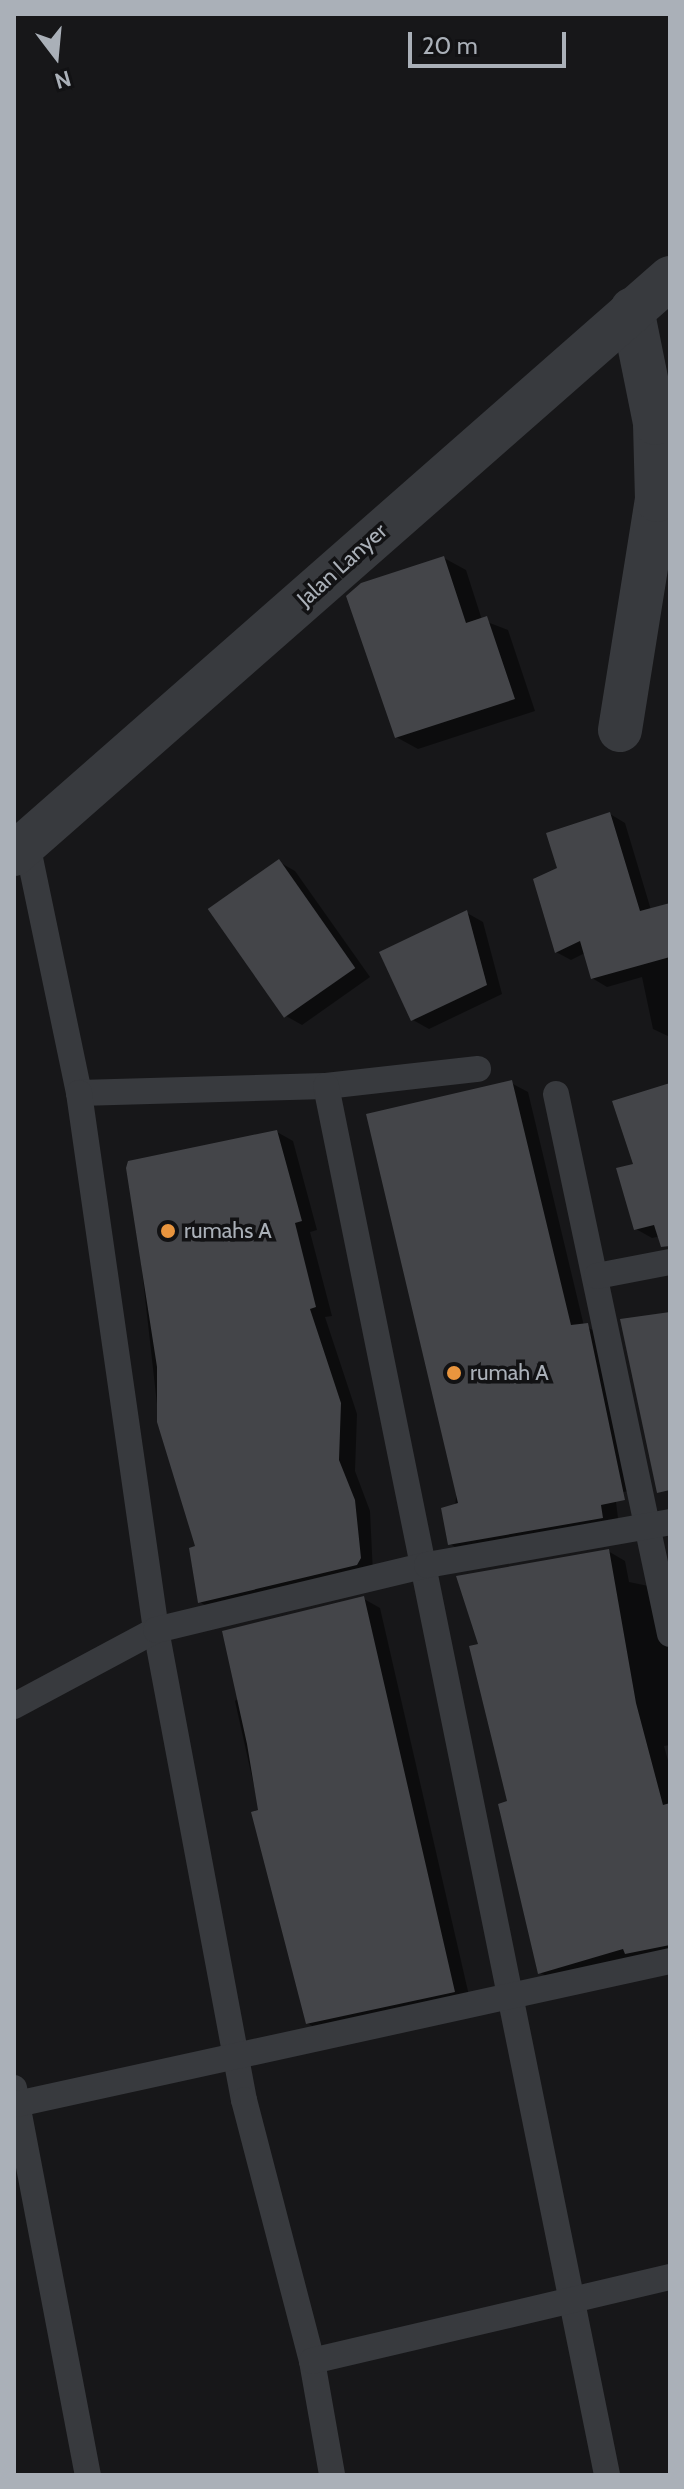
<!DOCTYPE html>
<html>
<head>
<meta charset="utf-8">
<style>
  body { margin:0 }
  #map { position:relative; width:684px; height:2489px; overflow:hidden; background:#171719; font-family:Cabin,sans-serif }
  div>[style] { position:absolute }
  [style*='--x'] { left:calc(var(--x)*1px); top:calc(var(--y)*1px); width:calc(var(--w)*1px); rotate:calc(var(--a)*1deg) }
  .shadow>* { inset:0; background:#0007 }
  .building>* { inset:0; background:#444549; transform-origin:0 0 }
  .lane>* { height:26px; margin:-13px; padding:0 13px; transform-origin:13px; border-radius:13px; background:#383a3e }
  .street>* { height:44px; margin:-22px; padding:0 22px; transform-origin:22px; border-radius:22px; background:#383a3e }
  .dots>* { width:22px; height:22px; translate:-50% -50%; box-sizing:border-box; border:4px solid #121214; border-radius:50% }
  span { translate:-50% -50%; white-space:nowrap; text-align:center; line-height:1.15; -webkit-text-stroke:7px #121214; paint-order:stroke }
  .street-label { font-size:22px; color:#aab0b8 }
  .poi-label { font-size:22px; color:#aab0b8 }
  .left { translate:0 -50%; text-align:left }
  .frame { position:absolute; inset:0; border:16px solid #aab0b8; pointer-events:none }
  .north { position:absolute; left:16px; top:16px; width:80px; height:80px; -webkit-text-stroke:6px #121214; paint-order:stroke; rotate:164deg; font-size:22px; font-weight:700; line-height:32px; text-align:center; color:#aab0b8 }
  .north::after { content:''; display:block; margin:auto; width:28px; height:36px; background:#aab0b8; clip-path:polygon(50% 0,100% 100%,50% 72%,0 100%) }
  .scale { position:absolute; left:408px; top:32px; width:158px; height:36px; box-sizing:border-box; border:4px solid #aab0b8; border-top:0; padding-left:10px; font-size:24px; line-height:28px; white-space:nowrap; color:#aab0b8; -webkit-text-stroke:6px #121214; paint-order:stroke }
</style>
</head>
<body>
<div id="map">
  <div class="shadow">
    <div style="clip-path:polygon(444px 558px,466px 570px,482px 620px,508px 630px,535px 711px,418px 749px,396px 737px)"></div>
    <div style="clip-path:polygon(610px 814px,625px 823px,651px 910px,670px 905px,670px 1037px,653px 1029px,642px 977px,607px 987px,592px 978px,585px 953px,571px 960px,556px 952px,559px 869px)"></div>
    <div style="clip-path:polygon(279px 862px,295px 871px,370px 977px,302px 1025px,286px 1016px)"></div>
    <div style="clip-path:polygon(467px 913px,483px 922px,502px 994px,429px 1029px,413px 1020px)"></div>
    <div style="clip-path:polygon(511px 1083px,528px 1092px,584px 1326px,604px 1335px,637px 1489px,615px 1494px,619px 1526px,466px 1553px,450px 1544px)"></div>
    <div style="clip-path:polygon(670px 1085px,670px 1234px,652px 1238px,636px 1229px,636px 1165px)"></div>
    <div style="clip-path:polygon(277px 1132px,293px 1141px,317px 1230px,310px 1232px,332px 1316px,325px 1317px,357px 1414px,355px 1471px,370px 1511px,373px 1574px,216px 1612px,200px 1602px,198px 1548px,159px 1422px,130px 1163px)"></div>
    <div style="clip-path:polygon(608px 1551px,625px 1561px,629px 1582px,658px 1588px,670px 1647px,670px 1745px,664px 1746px,670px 1768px,670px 1959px,556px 1982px,539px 1972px,480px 1645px)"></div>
    <div style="clip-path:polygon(364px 1599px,380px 1608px,470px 2000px,324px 2033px,307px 2023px,235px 1701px)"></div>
  </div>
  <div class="building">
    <div style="clip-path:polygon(444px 556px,466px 623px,487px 616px,515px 699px,395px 738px,346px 596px,361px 583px)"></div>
    <div style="clip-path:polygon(610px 812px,640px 911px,670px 903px,670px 957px,591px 979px,580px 941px,555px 953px,533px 879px,557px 868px,546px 833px)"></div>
    <div style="left:279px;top:859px;width:133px;height:87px;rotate:55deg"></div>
    <div style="clip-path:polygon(467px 910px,487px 985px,411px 1021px,379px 952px)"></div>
    <div style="clip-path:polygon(512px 1080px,571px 1325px,588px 1323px,625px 1500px,601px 1505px,603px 1518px,448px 1545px,441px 1508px,458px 1503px,366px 1114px)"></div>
    <div style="clip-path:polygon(670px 1083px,670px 1246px,661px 1247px,654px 1225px,634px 1230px,616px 1168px,633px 1164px,612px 1101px)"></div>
    <div style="clip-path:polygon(277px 1130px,302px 1221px,295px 1223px,316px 1307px,310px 1309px,341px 1403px,339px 1460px,355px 1500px,361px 1558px,357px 1565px,198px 1603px,189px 1548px,195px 1546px,157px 1422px,157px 1367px,126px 1168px,128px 1161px)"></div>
    <div style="clip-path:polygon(670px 1312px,670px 1490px,657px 1493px,620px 1319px)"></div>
    <div style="clip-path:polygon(609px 1549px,636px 1703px,663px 1805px,670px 1803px,670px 1945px,625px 1954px,623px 1949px,538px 1974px,498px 1804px,507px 1801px,469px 1646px,478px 1644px,456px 1576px)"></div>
    <div style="clip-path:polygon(364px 1596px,455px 1992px,306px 2024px,251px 1812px,258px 1810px,247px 1744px,222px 1631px)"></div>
  </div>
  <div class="lane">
    <div style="--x:27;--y:844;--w:254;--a:78.2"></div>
    <div style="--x:79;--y:1093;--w:247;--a:-1.6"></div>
    <div style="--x:326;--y:1086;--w:153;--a:-6.4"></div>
    <div style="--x:326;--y:1086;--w:1417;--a:78.56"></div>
    <div style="--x:79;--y:1093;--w:542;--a:81.84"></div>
    <div style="--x:156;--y:1630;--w:478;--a:79.4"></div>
    <div style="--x:244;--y:2100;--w:270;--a:75.4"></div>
    <div style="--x:312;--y:2361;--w:116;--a:80"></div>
    <div style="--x:556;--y:1094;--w:552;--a:78.08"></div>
    <div style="--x:597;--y:1276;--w:74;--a:-10.9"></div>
    <div style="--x:14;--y:1706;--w:161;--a:-28.2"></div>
    <div style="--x:156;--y:1630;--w:279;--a:-13.5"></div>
    <div style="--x:427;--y:1565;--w:247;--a:-10"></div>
    <div style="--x:14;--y:2088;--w:394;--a:79.2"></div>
    <div style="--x:17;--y:2104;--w:668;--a:-12.35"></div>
    <div style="--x:312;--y:2361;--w:368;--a:-13.2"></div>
  </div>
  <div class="street">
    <div style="--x:620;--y:730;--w:233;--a:-80.9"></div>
    <div style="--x:657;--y:500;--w:77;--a:-91.5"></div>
    <div style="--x:655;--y:423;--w:116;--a:-101.4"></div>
    <div style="--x:14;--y:854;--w:873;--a:-41.28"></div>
  </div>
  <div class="dots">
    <div style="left:168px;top:1231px;background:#e9953e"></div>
    <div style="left:454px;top:1373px;background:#e9953e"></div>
  </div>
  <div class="street-label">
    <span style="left:342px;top:565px;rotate:-42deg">Jalan Lanyer</span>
  </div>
  <div class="poi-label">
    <span class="left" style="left:184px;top:1231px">rumahs A</span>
    <span class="left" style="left:470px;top:1373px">rumah A</span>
  </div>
  <div class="frame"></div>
  <div class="north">N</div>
  <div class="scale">20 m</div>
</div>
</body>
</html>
